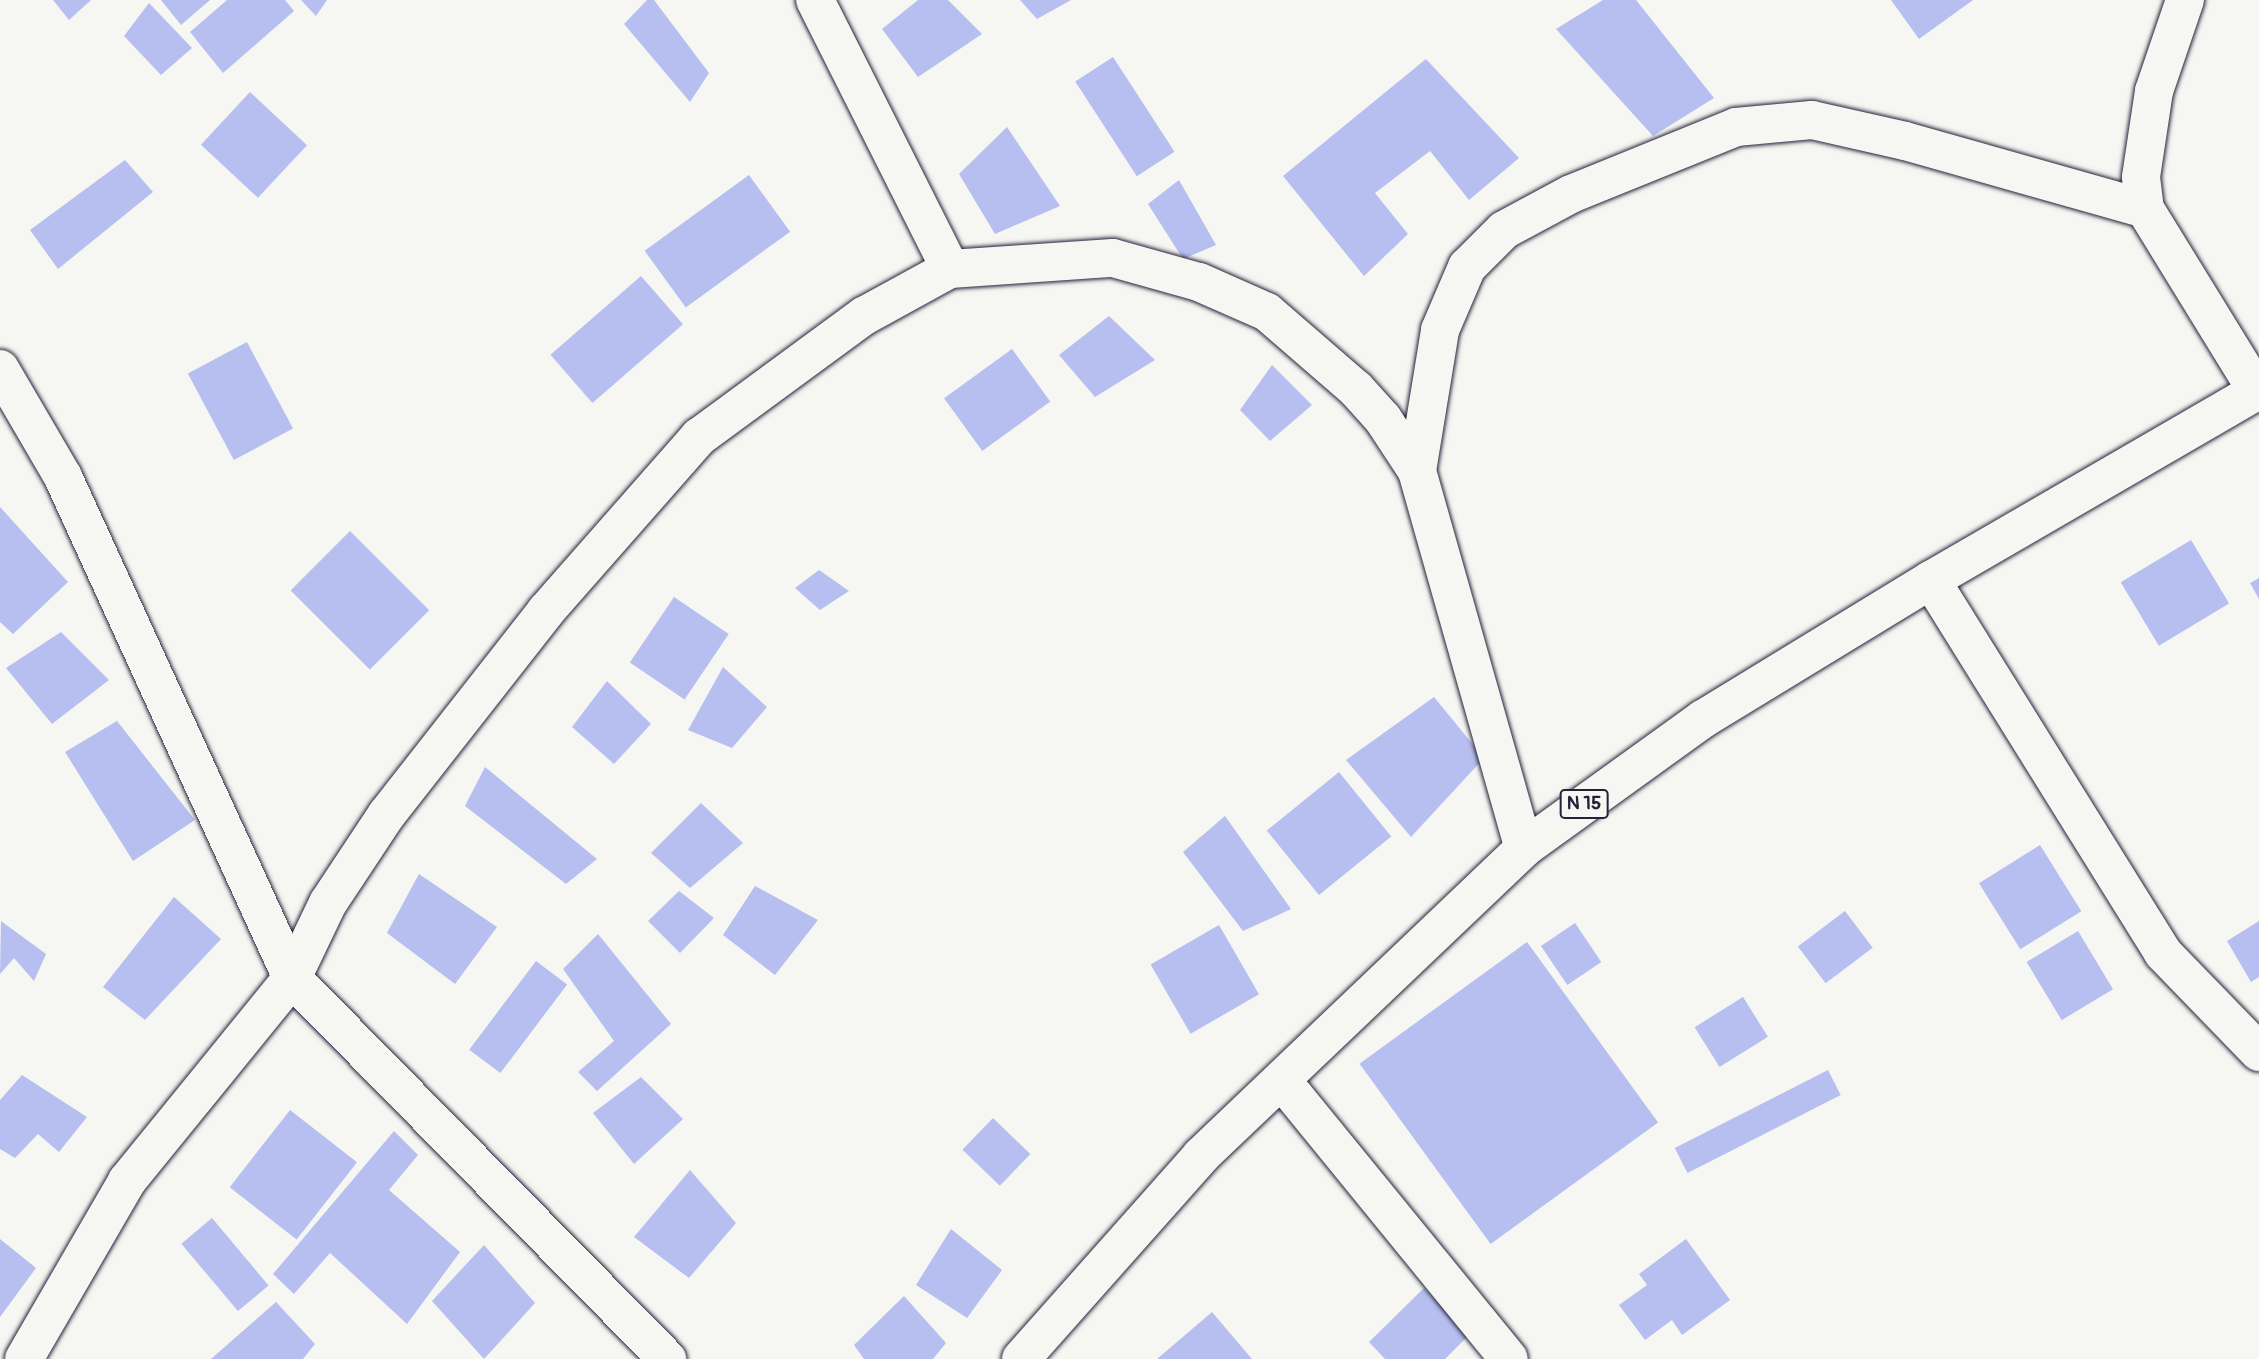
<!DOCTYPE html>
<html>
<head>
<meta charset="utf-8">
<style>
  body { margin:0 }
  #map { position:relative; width:2259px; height:1359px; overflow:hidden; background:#f6f6f2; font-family:Pangolin,sans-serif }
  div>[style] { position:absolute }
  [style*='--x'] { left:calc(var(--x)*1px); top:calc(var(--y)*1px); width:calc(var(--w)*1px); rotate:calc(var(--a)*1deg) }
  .building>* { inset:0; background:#b7bff0; transform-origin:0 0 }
  .roads { filter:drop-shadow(0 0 2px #22223b) drop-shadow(0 0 2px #22223b) }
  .minor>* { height:38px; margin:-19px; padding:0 19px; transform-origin:19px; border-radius:19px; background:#f6f6f2 }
  .highway>* { height:38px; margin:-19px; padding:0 19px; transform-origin:19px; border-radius:19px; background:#f6f6f2 }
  span { translate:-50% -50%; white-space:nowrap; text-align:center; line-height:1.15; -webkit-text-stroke:5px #f6f6f2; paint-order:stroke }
  .shield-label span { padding:2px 5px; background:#f6f6f2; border:2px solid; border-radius:5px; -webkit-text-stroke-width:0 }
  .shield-label { font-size:19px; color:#22223b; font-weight:700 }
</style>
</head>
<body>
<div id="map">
  <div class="building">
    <div style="clip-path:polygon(53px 0,91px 0,69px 20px)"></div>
    <div style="clip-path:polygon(161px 0,210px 0,181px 25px)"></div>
    <div style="clip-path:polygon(227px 0,285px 0,294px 11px,223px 73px,190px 32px)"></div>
    <div style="clip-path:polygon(301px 0,327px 0,316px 16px)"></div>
    <div style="clip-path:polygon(647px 0,654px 0,709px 73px,690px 102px,624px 24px)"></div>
    <div style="clip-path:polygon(918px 0,948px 0,982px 34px,918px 77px,882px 29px)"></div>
    <div style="clip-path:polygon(1020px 0,1071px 0,1037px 19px)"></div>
    <div style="clip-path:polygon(1603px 0,1636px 0,1714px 98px,1653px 136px,1556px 29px)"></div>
    <div style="clip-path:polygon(1891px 0,1973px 0,1919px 39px)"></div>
    <div style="clip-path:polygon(149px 3px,192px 48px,161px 75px,124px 36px)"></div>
    <div style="left:1113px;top:57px;width:113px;height:45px;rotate:57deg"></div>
    <div style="clip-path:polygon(1426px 59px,1519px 158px,1469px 200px,1430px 151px,1375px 193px,1408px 234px,1364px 276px,1283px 176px)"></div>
    <div style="left:250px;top:92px;width:78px;height:72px;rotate:43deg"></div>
    <div style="clip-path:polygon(1007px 127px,1060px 206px,995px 234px,959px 174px)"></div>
    <div style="clip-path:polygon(125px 160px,153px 192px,58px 269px,30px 230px)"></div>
    <div style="left:749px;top:175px;width:70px;height:129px;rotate:54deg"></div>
    <div style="clip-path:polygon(1179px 180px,1216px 245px,1183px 259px,1148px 204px)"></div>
    <div style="left:641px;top:276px;width:64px;height:120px;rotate:49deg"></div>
    <div style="clip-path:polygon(1109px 316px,1155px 360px,1095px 397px,1059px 355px)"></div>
    <div style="left:247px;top:342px;width:98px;height:67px;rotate:62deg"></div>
    <div style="left:1012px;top:349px;width:65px;height:84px;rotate:54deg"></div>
    <div style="clip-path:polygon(1272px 365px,1312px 405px,1270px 441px,1240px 410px)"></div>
    <div style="clip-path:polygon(0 507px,68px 582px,13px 634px,0 622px)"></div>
    <div style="left:350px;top:531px;width:112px;height:84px;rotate:45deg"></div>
    <div style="left:2191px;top:540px;width:74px;height:82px;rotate:59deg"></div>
    <div style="clip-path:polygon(819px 570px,849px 591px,820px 610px,795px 588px)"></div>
    <div style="clip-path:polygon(2259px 578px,2259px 599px,2250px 583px)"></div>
    <div style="left:674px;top:597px;width:66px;height:79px;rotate:34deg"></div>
    <div style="clip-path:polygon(61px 632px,109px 680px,52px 724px,6px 668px)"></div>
    <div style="clip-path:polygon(723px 667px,767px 707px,732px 748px,688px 730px)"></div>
    <div style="clip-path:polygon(607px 681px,651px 724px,614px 764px,572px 727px)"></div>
    <div style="clip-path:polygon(1434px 697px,1484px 758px,1411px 837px,1346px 760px)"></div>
    <div style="clip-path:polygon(117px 721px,195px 820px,133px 861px,65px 752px)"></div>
    <div style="clip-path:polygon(485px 767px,597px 859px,566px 884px,465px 806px)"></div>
    <div style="left:1339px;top:772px;width:83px;height:93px;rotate:51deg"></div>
    <div style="clip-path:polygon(701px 803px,743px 843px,690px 888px,651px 853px)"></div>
    <div style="clip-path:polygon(1225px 816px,1291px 909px,1243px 931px,1183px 852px)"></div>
    <div style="left:2040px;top:845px;width:78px;height:72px;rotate:58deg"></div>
    <div style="clip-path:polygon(419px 874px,497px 927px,455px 984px,387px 933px)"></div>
    <div style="clip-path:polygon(755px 886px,818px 920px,775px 975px,723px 935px)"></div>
    <div style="clip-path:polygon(679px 891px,714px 918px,680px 953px,648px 921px)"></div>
    <div style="clip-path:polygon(174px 897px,221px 939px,145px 1020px,103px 987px)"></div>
    <div style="left:1845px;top:911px;width:46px;height:59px;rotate:53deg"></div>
    <div style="clip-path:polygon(1px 921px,46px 954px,34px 981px,14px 958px,0 974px)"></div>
    <div style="clip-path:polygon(2259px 921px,2259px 977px,2251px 982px,2227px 941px)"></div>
    <div style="left:1575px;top:923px;width:47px;height:41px;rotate:56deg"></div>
    <div style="left:1219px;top:925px;width:80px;height:79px;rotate:60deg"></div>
    <div style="left:2078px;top:931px;width:68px;height:60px;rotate:59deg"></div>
    <div style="clip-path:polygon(598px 934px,671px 1024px,597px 1091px,578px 1072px,614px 1041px,563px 969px)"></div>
    <div style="left:1527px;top:942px;width:223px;height:207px;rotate:54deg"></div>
    <div style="left:536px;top:961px;width:39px;height:111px;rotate:37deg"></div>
    <div style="left:1743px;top:997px;width:47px;height:57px;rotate:58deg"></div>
    <div style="left:1828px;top:1070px;width:28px;height:172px;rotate:63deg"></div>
    <div style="clip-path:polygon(22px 1075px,87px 1117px,59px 1152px,38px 1134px,15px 1158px,0 1149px,0 1100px)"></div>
    <div style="clip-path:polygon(641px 1077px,683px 1119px,634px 1164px,593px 1113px)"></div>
    <div style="left:290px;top:1110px;width:85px;height:98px;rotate:38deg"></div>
    <div style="left:993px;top:1118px;width:52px;height:44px;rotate:44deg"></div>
    <div style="clip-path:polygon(394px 1131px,418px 1155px,389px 1190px,460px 1252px,407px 1324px,330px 1253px,294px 1294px,273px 1274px)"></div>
    <div style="clip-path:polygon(690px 1170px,736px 1223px,689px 1278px,634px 1237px)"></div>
    <div style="left:212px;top:1218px;width:88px;height:40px;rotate:50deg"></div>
    <div style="clip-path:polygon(951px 1229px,1002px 1270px,967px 1318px,916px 1285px)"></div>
    <div style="clip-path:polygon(0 1239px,36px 1268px,0 1317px)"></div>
    <div style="clip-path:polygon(1686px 1239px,1730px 1300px,1682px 1335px,1672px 1320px,1645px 1340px,1619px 1305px,1647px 1285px,1639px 1274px)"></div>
    <div style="clip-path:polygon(484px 1245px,535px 1303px,484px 1359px,432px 1301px)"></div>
    <div style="clip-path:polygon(1424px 1288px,1469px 1335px,1445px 1359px,1385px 1359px,1369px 1342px)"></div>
    <div style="clip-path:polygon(904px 1296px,946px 1343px,933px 1359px,864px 1359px,854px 1345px)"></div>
    <div style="clip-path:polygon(276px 1302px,315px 1344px,303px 1359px,211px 1359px)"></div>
    <div style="clip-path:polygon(1212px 1312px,1252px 1359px,1157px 1359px)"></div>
  </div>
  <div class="roads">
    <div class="minor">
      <div style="--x:815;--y:0;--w:301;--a:63.3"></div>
      <div style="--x:2185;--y:0;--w:96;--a:108.8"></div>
      <div style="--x:2154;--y:91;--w:87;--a:98.6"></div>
      <div style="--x:2141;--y:177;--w:32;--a:83"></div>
      <div style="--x:2145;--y:209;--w:214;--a:58.4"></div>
      <div style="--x:0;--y:369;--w:125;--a:59.7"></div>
      <div style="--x:63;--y:477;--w:551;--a:65.44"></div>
      <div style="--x:292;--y:978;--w:535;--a:45.45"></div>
      <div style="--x:1417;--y:471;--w:143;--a:-80.7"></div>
      <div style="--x:1440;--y:330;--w:69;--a:-66.8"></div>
      <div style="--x:1467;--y:267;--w:52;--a:-45"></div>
      <div style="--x:1504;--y:230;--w:76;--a:-28.2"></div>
      <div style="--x:1571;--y:194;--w:178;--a:-22.1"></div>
      <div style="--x:1736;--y:127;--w:76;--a:-5.3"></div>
      <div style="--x:1812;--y:120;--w:95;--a:12.7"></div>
      <div style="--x:1905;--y:141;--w:249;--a:15.8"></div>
      <div style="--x:1931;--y:580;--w:439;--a:58.1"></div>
      <div style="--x:2163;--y:953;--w:138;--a:45.9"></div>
      <div style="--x:1283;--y:1082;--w:357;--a:50.8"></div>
      <div style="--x:24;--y:1359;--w:206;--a:-59.9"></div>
      <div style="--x:127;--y:1181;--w:262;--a:-50.9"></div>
      <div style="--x:292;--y:978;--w:83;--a:-64.4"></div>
      <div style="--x:328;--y:903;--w:107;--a:-56.5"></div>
      <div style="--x:387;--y:814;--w:258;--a:-51.9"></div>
      <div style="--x:546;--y:611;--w:232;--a:-48.7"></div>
      <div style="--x:699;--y:437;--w:205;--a:-36.3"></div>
      <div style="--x:864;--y:316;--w:98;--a:-28.7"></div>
      <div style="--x:950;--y:269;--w:163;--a:-3.9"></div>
      <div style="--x:1113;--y:258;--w:89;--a:15.6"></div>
      <div style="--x:1199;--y:282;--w:74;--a:23.8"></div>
      <div style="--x:1267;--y:312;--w:118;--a:40.9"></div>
      <div style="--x:1356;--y:389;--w:40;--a:48"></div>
      <div style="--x:1383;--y:419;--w:62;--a:56.8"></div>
      <div style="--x:1417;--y:471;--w:392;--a:74.2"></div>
    </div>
    <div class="highway">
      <div style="--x:1021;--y:1359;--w:271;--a:-48.4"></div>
      <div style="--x:1201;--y:1156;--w:446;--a:-43.6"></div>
      <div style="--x:1524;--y:848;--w:221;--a:-35.8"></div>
      <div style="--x:1703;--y:719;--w:267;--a:-31.4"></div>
      <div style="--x:1931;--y:580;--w:379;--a:-30.1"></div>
    </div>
  </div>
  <div class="shield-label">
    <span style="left:1584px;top:804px">N 15</span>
  </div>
</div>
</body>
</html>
